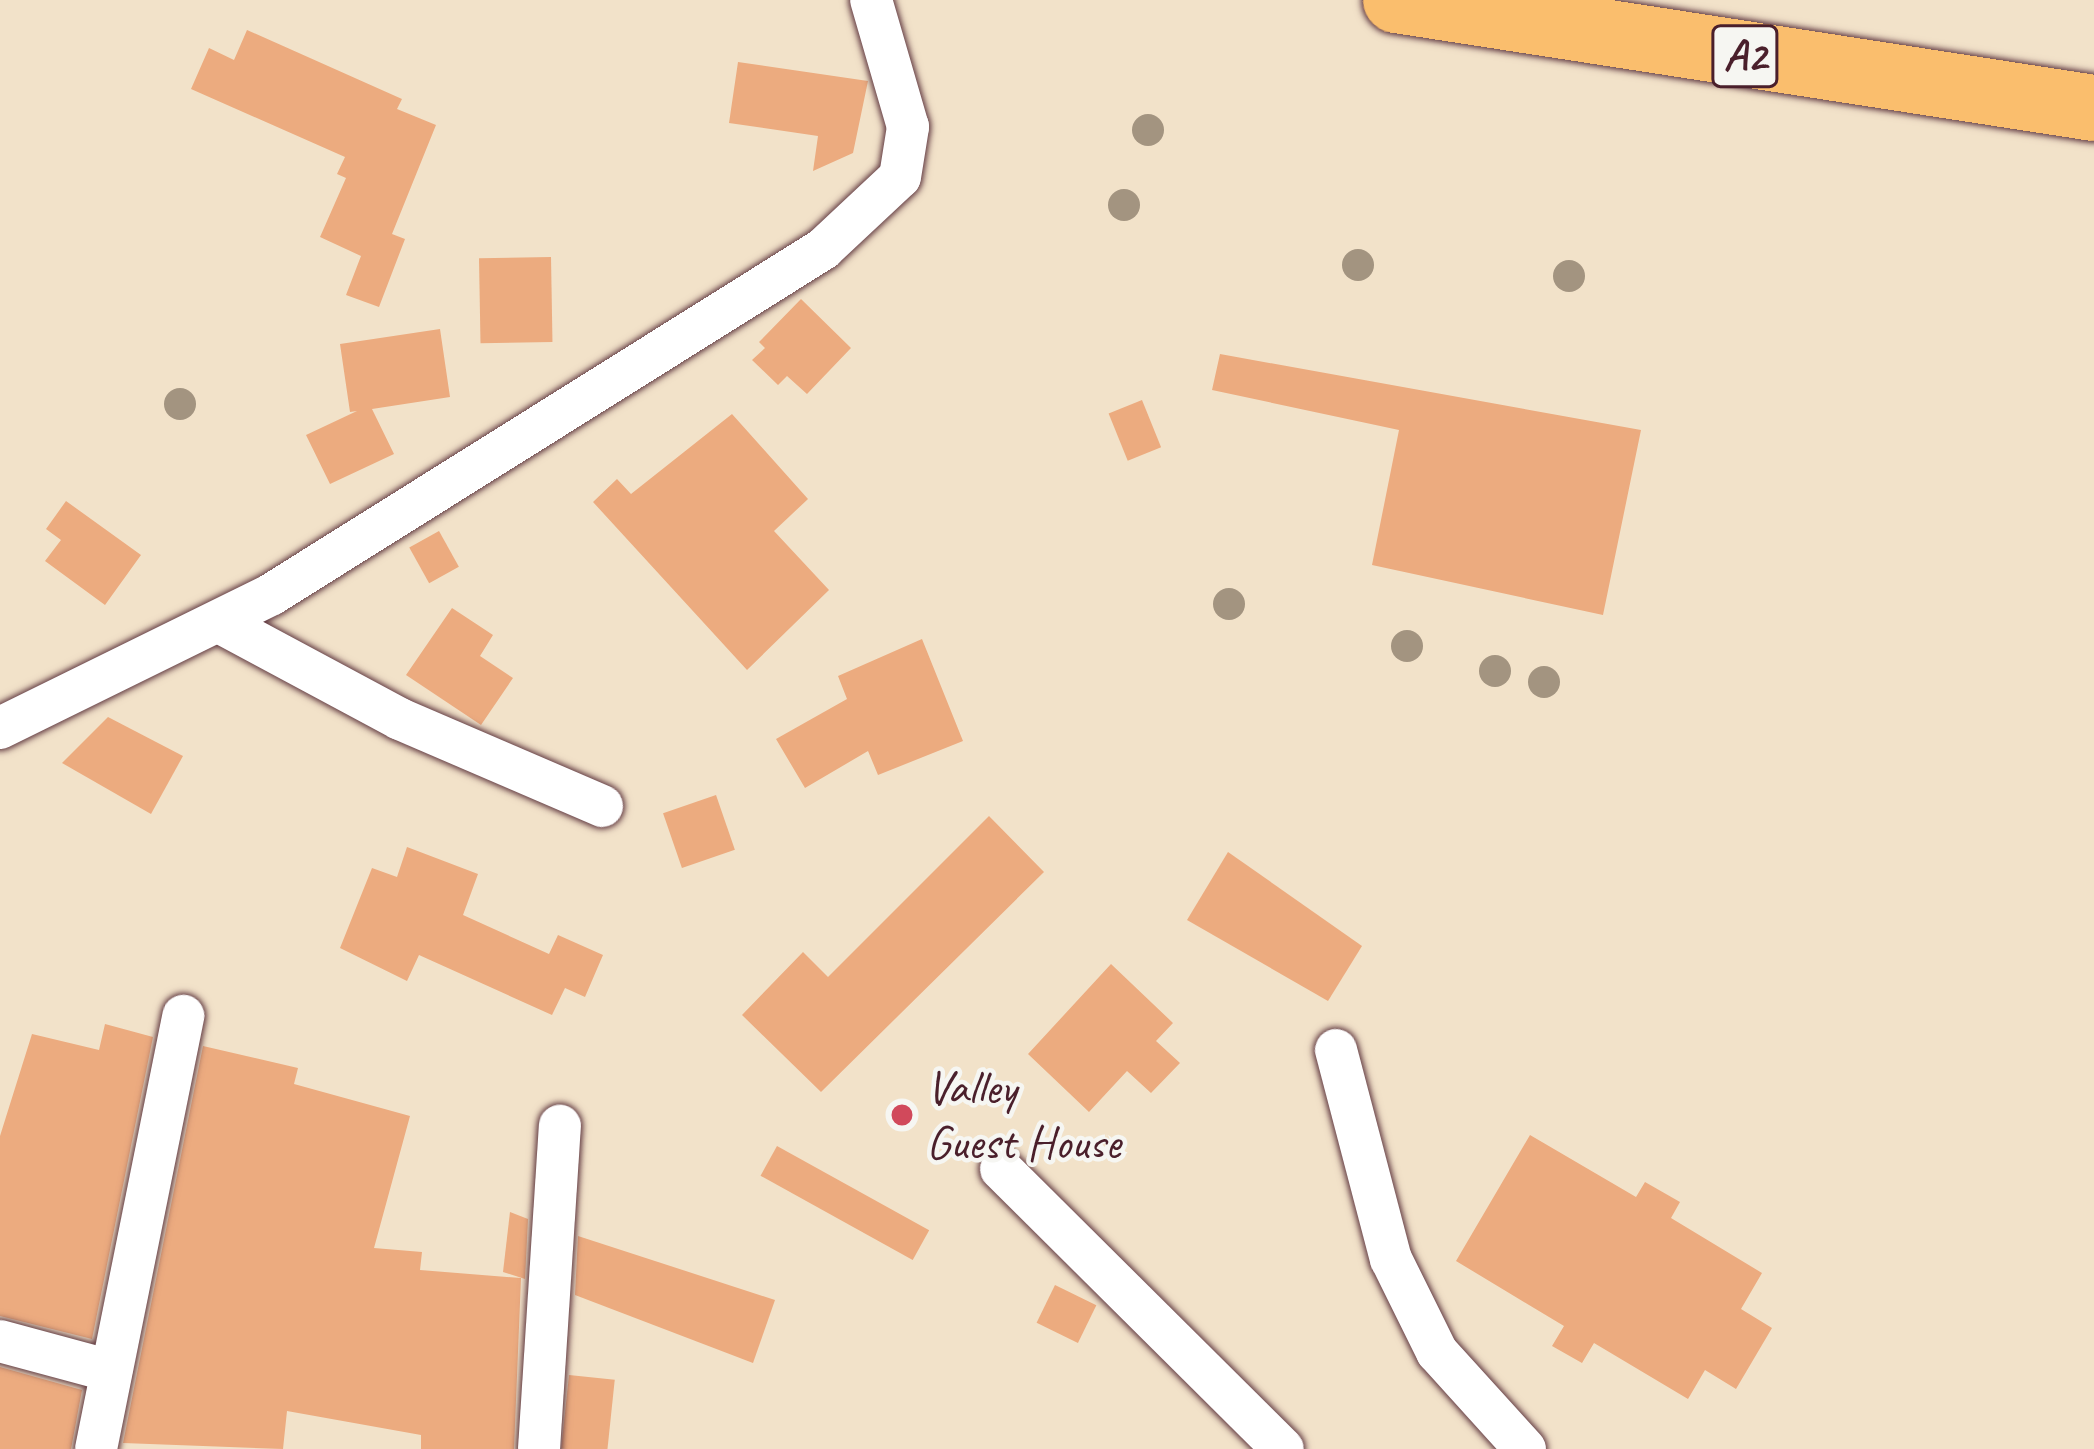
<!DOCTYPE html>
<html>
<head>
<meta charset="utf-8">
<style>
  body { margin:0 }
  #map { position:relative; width:2094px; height:1449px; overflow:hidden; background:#f2e2c9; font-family:Caveat,sans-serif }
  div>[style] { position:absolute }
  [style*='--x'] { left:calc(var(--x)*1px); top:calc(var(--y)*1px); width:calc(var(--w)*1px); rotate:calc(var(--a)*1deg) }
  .building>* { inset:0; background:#ecab7f; transform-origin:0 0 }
  .roads { filter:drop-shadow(0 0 3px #633c43) drop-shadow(0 0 3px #633c43) }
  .street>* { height:42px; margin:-21px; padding:0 21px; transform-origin:21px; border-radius:21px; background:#fff }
  .highway>* { height:66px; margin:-33px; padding:0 33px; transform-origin:33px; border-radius:33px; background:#fabe6d }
  .trees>* { width:32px; height:32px; margin:-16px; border-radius:50%; background:#a39480 }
  .dots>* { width:33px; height:33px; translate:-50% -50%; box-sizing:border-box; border:6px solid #f6f6f2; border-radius:50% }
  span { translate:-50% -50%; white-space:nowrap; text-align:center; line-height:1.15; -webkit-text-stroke:9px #f6f6f2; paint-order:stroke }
  .shield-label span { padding:3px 9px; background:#f6f6f2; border:3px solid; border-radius:9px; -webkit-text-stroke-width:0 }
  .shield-label { font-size:45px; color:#4a1f2b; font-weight:700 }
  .poi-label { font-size:48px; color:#4a1f2b }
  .left { translate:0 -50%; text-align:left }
</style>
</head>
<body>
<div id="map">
  <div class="building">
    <div style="clip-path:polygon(247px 30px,402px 99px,397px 109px,436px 125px,392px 234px,405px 239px,379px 307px,346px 295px,361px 256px,320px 237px,346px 178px,337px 174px,345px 157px,191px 89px,209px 48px,234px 60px)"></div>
    <div style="clip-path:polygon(738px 62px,868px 81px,853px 153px,813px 171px,818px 136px,729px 123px)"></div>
    <div style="left:551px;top:257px;width:85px;height:72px;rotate:89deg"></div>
    <div style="clip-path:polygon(801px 299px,851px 348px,807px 394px,787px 376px,778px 385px,752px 360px,765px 348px,759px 342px)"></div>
    <div style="clip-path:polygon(440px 329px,450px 397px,372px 409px,394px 454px,330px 484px,306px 435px,357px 411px,350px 412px,340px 344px)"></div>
    <div style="clip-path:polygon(1220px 354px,1641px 430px,1603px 615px,1372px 565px,1399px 430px,1212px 390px)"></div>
    <div style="left:1142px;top:400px;width:51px;height:36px;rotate:68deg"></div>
    <div style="clip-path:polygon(732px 414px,808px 499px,774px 531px,829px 590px,747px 670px,593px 502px,617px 479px,631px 494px)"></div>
    <div style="clip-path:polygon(66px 501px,141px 555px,105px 605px,45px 561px,61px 540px,46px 529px)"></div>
    <div style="left:439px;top:531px;width:41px;height:34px;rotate:61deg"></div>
    <div style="clip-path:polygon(452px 608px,493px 635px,480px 656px,513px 678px,481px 725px,406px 675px)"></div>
    <div style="clip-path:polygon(922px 639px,963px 741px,878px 775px,868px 751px,805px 788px,776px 739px,847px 699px,838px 676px)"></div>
    <div style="clip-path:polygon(108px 717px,183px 756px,151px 814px,62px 763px)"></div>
    <div style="left:716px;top:795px;width:58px;height:56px;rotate:71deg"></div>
    <div style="clip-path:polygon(989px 816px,1044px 872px,821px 1092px,742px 1015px,803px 952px,828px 977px)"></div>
    <div style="clip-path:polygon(407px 847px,478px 874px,463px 915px,549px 954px,558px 935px,603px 955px,585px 997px,565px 988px,552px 1015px,419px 955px,407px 981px,340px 948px,372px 868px,397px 877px)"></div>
    <div style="clip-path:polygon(1228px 852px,1362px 946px,1328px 1001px,1187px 920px)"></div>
    <div style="clip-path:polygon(1111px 964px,1173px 1023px,1156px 1041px,1180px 1063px,1151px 1093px,1127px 1071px,1089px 1112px,1028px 1054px)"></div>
    <div style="clip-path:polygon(105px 1024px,153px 1037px,92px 1339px,0 1316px,0 1136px,32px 1034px,99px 1050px)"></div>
    <div style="clip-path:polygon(203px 1046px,298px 1068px,294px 1084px,410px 1116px,374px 1248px,422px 1252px,420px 1270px,521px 1278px,514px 1449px,421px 1449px,421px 1435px,287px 1411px,283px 1449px,123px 1443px)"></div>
    <div style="clip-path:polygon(1530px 1135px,1636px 1197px,1645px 1182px,1680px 1202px,1671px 1218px,1762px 1273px,1741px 1309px,1772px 1328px,1736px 1389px,1705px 1370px,1688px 1399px,1594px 1343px,1582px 1363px,1552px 1346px,1564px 1326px,1456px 1261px)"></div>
    <div style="left:777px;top:1146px;width:174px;height:34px;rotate:29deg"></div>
    <div style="clip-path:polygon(510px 1212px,528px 1219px,525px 1279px,503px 1272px)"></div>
    <div style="clip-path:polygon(578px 1236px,775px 1300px,753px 1363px,575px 1295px)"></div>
    <div style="left:1055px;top:1285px;width:46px;height:42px;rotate:26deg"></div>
    <div style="clip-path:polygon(0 1367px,82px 1390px,71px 1449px,0 1449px)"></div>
    <div style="left:569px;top:1375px;width:46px;height:74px;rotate:6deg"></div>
  </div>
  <div class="roads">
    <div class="street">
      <div style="--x:221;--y:623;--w:203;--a:28.2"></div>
      <div style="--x:400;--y:719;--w:220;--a:23.3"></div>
      <div style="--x:0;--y:728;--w:303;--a:-26.2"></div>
      <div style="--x:272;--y:594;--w:650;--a:-32.05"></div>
      <div style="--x:823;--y:249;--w:105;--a:-43.1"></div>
      <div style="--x:900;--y:177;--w:51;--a:-80.9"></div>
      <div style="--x:908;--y:127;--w:132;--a:-106.2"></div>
      <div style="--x:1336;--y:1050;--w:216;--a:75.3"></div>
      <div style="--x:1391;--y:1259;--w:104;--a:63.7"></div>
      <div style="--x:1437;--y:1352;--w:131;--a:47.8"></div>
      <div style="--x:1001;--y:1169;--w:397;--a:44.8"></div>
      <div style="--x:0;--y:1341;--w:115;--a:15.1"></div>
      <div style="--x:96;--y:1449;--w:442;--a:-78.6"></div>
      <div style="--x:539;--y:1449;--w:324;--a:-86.3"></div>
    </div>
    <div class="highway">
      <div style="--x:1396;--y:0;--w:706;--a:8.8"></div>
    </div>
  </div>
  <div class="trees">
    <div style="left:1148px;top:130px"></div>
    <div style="left:1124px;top:205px"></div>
    <div style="left:1358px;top:265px"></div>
    <div style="left:1569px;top:276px"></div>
    <div style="left:180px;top:404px"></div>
    <div style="left:1229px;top:604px"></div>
    <div style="left:1407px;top:646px"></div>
    <div style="left:1495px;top:671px"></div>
    <div style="left:1544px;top:682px"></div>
  </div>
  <div class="dots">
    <div style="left:902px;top:1115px;background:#d1495b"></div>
  </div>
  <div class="shield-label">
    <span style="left:1745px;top:56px">A2</span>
  </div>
  <div class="poi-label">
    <span class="left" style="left:926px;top:1115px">Valley<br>Guest House</span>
  </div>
</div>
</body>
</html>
